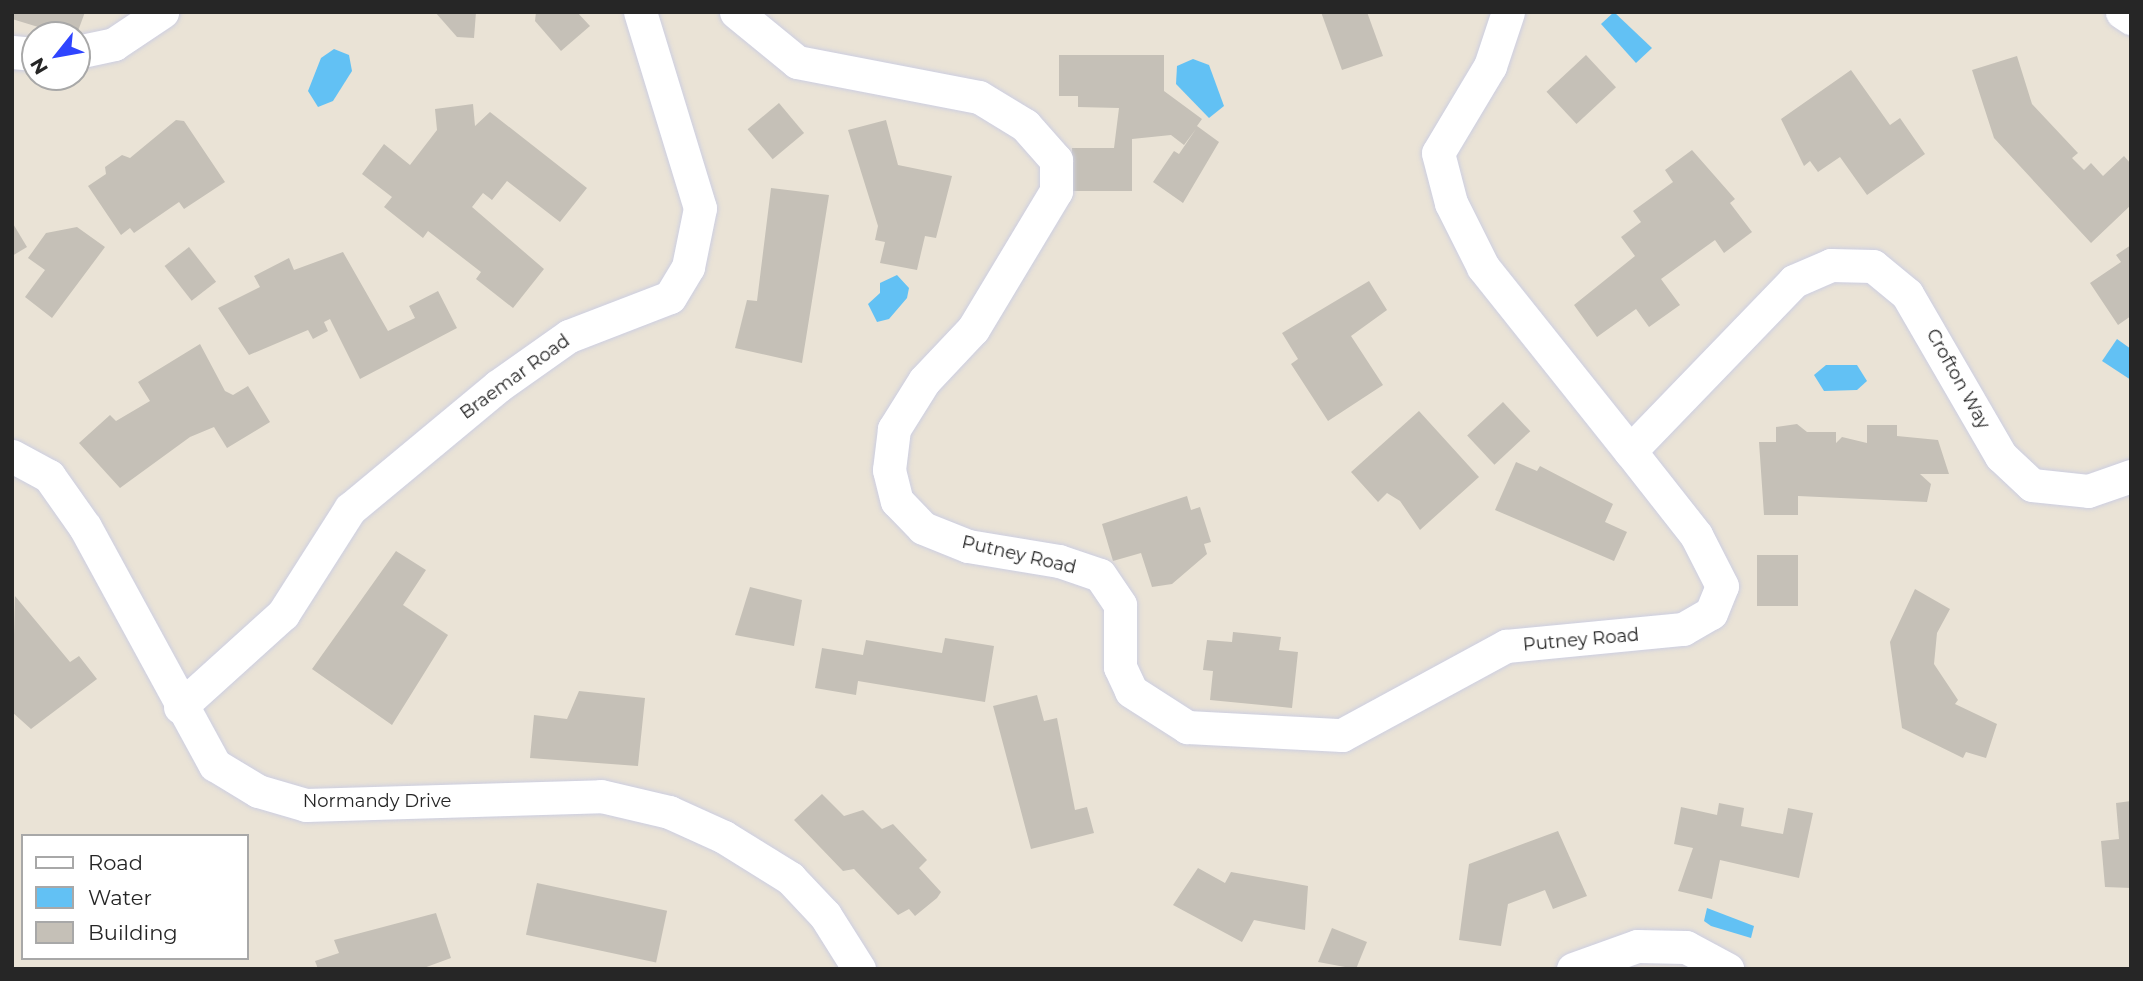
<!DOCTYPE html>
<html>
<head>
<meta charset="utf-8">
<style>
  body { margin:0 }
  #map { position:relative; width:2143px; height:981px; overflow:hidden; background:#eae3d6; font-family:Montserrat,sans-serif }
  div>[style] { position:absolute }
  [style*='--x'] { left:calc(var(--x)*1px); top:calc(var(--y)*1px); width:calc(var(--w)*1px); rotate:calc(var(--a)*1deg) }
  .water>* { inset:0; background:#62c1f4 }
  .building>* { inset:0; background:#c5c0b7; transform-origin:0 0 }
  .roads { filter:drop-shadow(0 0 2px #cccee1) drop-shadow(0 0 2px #cccee1) }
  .minor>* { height:33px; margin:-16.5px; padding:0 16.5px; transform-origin:16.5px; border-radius:16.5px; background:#fff }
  span { translate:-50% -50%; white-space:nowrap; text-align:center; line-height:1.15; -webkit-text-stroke:5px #fff; paint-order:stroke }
  .street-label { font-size:18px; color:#262626 }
  .frame { position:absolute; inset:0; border:14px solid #262626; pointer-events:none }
  .legend { position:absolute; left:21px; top:834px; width:228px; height:126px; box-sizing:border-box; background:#fff; border:2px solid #a8a8a8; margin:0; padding:9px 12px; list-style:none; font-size:21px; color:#262626 }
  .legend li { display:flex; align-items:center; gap:14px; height:35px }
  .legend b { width:35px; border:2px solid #a8a8a8 }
  .north { position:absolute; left:21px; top:21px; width:70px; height:70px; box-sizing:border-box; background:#fff; border:2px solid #a8a8a8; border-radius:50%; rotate:239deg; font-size:19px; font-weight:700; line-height:28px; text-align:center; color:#262626 }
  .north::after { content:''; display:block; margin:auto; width:24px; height:32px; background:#2f45ff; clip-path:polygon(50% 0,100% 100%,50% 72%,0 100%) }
</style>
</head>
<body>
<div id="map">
  <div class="water">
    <div style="clip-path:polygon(1614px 12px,1652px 48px,1636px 63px,1601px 24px)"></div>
    <div style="clip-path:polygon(334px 49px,349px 55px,352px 71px,333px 101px,318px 107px,308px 91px,321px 58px)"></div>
    <div style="clip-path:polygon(1193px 59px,1209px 65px,1224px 106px,1209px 118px,1176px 84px,1177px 66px)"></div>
    <div style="clip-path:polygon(897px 275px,909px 288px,907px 298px,889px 319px,877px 322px,868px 304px,880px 293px,880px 283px)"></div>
    <div style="clip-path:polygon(2117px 339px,2131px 349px,2131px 380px,2102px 361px)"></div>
    <div style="clip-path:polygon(1826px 365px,1857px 365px,1867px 381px,1857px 390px,1824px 391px,1814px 375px)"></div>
    <div style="clip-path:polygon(1707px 908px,1754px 926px,1751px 938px,1711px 926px,1704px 921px)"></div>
  </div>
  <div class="building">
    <div style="clip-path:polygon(12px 12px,85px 12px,78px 31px,61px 25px,58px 33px,12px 19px)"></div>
    <div style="clip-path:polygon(435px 12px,476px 12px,474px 38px,457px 37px)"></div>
    <div style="clip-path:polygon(536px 12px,577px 12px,590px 26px,561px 51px,535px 21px)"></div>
    <div style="clip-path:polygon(1321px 12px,1367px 12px,1383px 56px,1342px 70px)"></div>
    <div style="clip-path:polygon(1059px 55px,1164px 55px,1164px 91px,1202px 119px,1197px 126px,1219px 142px,1183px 203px,1153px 182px,1174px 151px,1179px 154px,1196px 129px,1184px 145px,1171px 135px,1132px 139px,1132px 191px,1072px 191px,1072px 148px,1114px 148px,1119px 108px,1078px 107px,1078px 96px,1059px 96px)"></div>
    <div style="left:1586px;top:55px;width:44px;height:54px;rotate:47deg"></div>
    <div style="clip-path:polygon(2017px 56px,2032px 104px,2078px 153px,2072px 158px,2084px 170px,2091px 163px,2103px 176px,2124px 156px,2131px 164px,2131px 205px,2091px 243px,1994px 138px,1972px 70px)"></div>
    <div style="clip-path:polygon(1851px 70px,1890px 125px,1900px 118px,1925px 154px,1867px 195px,1840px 157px,1818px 172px,1810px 161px,1804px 166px,1781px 119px)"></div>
    <div style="left:779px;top:103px;width:39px;height:41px;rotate:50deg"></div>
    <div style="clip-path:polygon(473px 104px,475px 126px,490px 112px,587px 188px,560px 222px,507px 181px,492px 200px,483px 193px,472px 207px,544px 269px,513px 308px,476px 279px,481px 272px,428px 231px,423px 238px,384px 207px,392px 197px,362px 174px,384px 144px,410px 165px,437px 130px,435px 109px)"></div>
    <div style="clip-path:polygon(176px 120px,184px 121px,225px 182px,184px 209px,179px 202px,134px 233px,130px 228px,121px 235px,88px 186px,106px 174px,105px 167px,122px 155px,130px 158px)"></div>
    <div style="clip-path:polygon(886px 120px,898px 165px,952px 176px,936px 238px,925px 236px,917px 270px,880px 263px,885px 242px,875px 240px,878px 226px,848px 130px)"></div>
    <div style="clip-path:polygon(1692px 150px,1735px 199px,1730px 203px,1752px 232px,1724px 253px,1715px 240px,1661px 279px,1680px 305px,1649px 327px,1636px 309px,1597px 337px,1574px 305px,1635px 256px,1621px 237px,1641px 222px,1633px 211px,1673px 182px,1665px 170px)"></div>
    <div style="clip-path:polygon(771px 188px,829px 195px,802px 363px,735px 348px,747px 300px,757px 301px)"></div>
    <div style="clip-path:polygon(12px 222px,27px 247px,12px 256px)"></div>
    <div style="clip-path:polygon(77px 227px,105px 247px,52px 318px,25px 297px,45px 270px,28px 258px,46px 233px)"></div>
    <div style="clip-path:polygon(2131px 245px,2131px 316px,2118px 325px,2090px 283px,2121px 262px,2116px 255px)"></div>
    <div style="left:189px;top:247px;width:44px;height:31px;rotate:52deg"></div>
    <div style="clip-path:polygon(343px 252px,388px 331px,415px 318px,409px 306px,438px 291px,457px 328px,360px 379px,330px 319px,324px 322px,328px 331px,313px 339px,308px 330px,249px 355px,218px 308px,260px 287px,254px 276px,289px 258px,294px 270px)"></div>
    <div style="clip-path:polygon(1369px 281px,1387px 310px,1351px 336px,1383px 385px,1328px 421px,1291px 364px,1298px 359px,1282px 333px)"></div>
    <div style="clip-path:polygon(200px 344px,225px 391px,233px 395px,248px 386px,270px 422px,227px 448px,214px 427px,190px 437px,120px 488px,79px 443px,110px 415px,116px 421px,150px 401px,138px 382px)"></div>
    <div style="left:1503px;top:402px;width:40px;height:49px;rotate:47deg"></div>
    <div style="clip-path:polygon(1419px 411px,1479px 477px,1420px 530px,1400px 501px,1387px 493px,1378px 502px,1351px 472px)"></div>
    <div style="clip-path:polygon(1797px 424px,1807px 432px,1836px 432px,1836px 443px,1842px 437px,1867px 443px,1867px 425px,1897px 425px,1897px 436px,1938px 440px,1949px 474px,1920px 474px,1931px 484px,1927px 502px,1798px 496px,1798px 515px,1764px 515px,1759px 442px,1776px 442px,1776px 427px)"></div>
    <div style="clip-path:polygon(1516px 462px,1537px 471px,1540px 466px,1613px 504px,1605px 522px,1627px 532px,1614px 561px,1495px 510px)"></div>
    <div style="clip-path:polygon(1187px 496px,1191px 510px,1200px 507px,1211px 542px,1204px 544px,1207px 554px,1172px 584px,1152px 587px,1141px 553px,1113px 561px,1102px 524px)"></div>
    <div style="clip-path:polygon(396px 551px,426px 570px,403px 605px,448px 635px,392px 725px,312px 669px)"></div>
    <div style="left:1757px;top:555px;width:41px;height:51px"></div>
    <div style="clip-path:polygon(750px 587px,802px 600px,794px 646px,735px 635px)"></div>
    <div style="clip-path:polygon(1915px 589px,1950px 609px,1937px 633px,1934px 664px,1958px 700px,1955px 704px,1997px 724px,1986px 758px,1966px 752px,1963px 758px,1902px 728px,1890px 642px)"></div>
    <div style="clip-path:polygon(15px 596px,70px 662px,79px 656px,97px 679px,31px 729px,12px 712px)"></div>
    <div style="clip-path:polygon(1233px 632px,1281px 637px,1279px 650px,1298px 652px,1292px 708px,1210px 700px,1213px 671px,1203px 670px,1207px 640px,1232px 642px)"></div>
    <div style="clip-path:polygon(945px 638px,994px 646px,985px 702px,858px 681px,856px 695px,815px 688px,822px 648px,863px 655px,866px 640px,942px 653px)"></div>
    <div style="clip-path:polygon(579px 691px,645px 698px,638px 766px,530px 758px,534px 715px,567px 719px)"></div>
    <div style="clip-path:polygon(1037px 695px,1044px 721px,1057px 718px,1075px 810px,1087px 807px,1094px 833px,1031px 849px,993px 706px)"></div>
    <div style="clip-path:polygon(822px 794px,844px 816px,863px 810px,882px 829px,893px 824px,927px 860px,919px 868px,941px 892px,937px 898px,915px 916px,909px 909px,898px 915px,854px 869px,843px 871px,794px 820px)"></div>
    <div style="clip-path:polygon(2131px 801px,2131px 888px,2105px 887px,2101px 841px,2119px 839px,2116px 803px)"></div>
    <div style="clip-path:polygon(1719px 803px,1744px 808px,1741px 826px,1783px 834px,1788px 808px,1813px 813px,1799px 878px,1720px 860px,1712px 899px,1678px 891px,1693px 848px,1674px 844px,1681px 807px,1717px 815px)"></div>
    <div style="clip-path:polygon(1558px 831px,1587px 896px,1553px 909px,1545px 890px,1508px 904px,1501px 946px,1459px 940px,1469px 864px)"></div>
    <div style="clip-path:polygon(1198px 868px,1225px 883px,1231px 872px,1308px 886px,1305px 930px,1254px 920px,1242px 942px,1173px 905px)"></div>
    <div style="left:537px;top:883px;width:133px;height:53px;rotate:12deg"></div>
    <div style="clip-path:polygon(436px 913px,451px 958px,421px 969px,318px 969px,315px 961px,339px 953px,334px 940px)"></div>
    <div style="clip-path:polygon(1332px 928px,1367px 942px,1356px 969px,1318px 962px)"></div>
  </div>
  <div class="roads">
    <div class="minor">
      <div style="--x:736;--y:12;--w:79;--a:39.3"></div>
      <div style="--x:797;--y:62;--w:185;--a:10.9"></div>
      <div style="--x:979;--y:97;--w:54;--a:31.3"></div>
      <div style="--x:1025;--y:125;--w:47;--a:48.5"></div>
      <div style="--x:1056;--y:160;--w:31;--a:90"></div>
      <div style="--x:1056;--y:191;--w:161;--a:121"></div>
      <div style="--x:973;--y:329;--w:71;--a:133.3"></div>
      <div style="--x:924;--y:381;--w:57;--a:122"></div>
      <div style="--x:894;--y:429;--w:41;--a:97"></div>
      <div style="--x:889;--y:470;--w:32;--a:76"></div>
      <div style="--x:897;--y:501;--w:37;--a:46"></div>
      <div style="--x:923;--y:528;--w:48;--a:21.8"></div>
      <div style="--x:968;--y:546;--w:92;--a:9.4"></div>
      <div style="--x:1059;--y:561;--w:43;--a:18.9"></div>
      <div style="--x:1100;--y:575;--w:36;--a:56"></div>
      <div style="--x:1120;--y:605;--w:62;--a:90"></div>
      <div style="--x:1120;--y:667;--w:26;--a:65"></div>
      <div style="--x:1131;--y:691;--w:67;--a:32.7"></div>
      <div style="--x:1187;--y:727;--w:155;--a:3"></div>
      <div style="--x:1342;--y:735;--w:187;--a:-28.5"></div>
      <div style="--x:1506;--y:646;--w:178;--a:-5.5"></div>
      <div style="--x:1683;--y:629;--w:32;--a:-30"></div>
      <div style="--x:1711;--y:613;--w:29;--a:-68"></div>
      <div style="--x:1722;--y:586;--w:57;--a:-117"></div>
      <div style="--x:1696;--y:535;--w:107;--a:-128.2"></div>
      <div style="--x:1630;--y:451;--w:236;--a:-46"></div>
      <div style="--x:1794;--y:281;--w:40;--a:-23.4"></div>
      <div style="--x:1831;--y:265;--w:42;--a:1.4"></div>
      <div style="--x:1873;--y:266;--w:44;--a:39.5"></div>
      <div style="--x:1907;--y:294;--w:187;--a:59.9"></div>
      <div style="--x:2001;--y:456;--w:42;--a:43.1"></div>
      <div style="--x:2032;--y:485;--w:56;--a:6.1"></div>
      <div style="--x:2088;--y:491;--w:46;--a:-19.2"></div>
      <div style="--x:1508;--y:12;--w:57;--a:108.4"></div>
      <div style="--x:1490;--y:66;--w:101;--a:120.9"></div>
      <div style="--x:1438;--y:153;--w:52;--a:75.4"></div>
      <div style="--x:1451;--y:203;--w:72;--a:63.4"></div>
      <div style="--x:1483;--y:267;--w:236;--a:51.4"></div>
      <div style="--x:2122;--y:12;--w:11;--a:34"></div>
      <div style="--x:12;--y:52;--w:23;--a:5"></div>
      <div style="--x:77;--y:52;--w:38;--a:-12"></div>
      <div style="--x:114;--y:44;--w:58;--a:-33.7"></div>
      <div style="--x:12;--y:456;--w:42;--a:28.4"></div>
      <div style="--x:49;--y:476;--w:62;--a:54.8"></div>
      <div style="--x:85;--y:527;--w:271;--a:61.4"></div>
      <div style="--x:215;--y:765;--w:50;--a:31.2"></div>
      <div style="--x:258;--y:791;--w:50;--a:16.3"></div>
      <div style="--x:306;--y:805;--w:295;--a:-1.7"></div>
      <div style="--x:601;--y:796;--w:70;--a:13.2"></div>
      <div style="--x:669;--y:812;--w:60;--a:24.4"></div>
      <div style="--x:724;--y:837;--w:78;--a:31.8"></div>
      <div style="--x:790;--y:878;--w:51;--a:46.6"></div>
      <div style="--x:825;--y:915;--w:64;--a:57.8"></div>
      <div style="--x:180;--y:707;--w:139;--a:-42.1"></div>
      <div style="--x:283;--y:614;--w:125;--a:-57.5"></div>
      <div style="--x:350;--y:509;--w:192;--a:-39.7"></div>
      <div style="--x:498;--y:386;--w:87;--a:-35.2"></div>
      <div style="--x:569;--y:336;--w:108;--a:-21.1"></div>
      <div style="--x:670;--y:297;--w:35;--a:-59"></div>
      <div style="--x:688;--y:267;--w:60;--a:-78.5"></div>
      <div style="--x:700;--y:208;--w:205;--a:-107"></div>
      <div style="--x:1573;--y:969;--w:68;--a:-19.8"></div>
      <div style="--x:1637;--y:946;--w:49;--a:1.2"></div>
      <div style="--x:1686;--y:947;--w:47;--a:28.2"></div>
    </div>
  </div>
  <div class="street-label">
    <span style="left:515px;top:377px;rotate:-36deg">Braemar Road</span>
    <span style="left:1958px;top:379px;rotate:61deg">Crofton Way</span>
    <span style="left:1019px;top:555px;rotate:13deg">Putney Road</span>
    <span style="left:1581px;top:640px;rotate:-5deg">Putney Road</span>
    <span style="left:377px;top:801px">Normandy Drive</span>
  </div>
  <div class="frame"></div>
  <ul class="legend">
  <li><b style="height:9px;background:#fff"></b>Road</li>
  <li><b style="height:19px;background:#62c1f4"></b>Water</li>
  <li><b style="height:19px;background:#c5c0b7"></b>Building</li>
  </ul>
  <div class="north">N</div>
</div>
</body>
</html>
